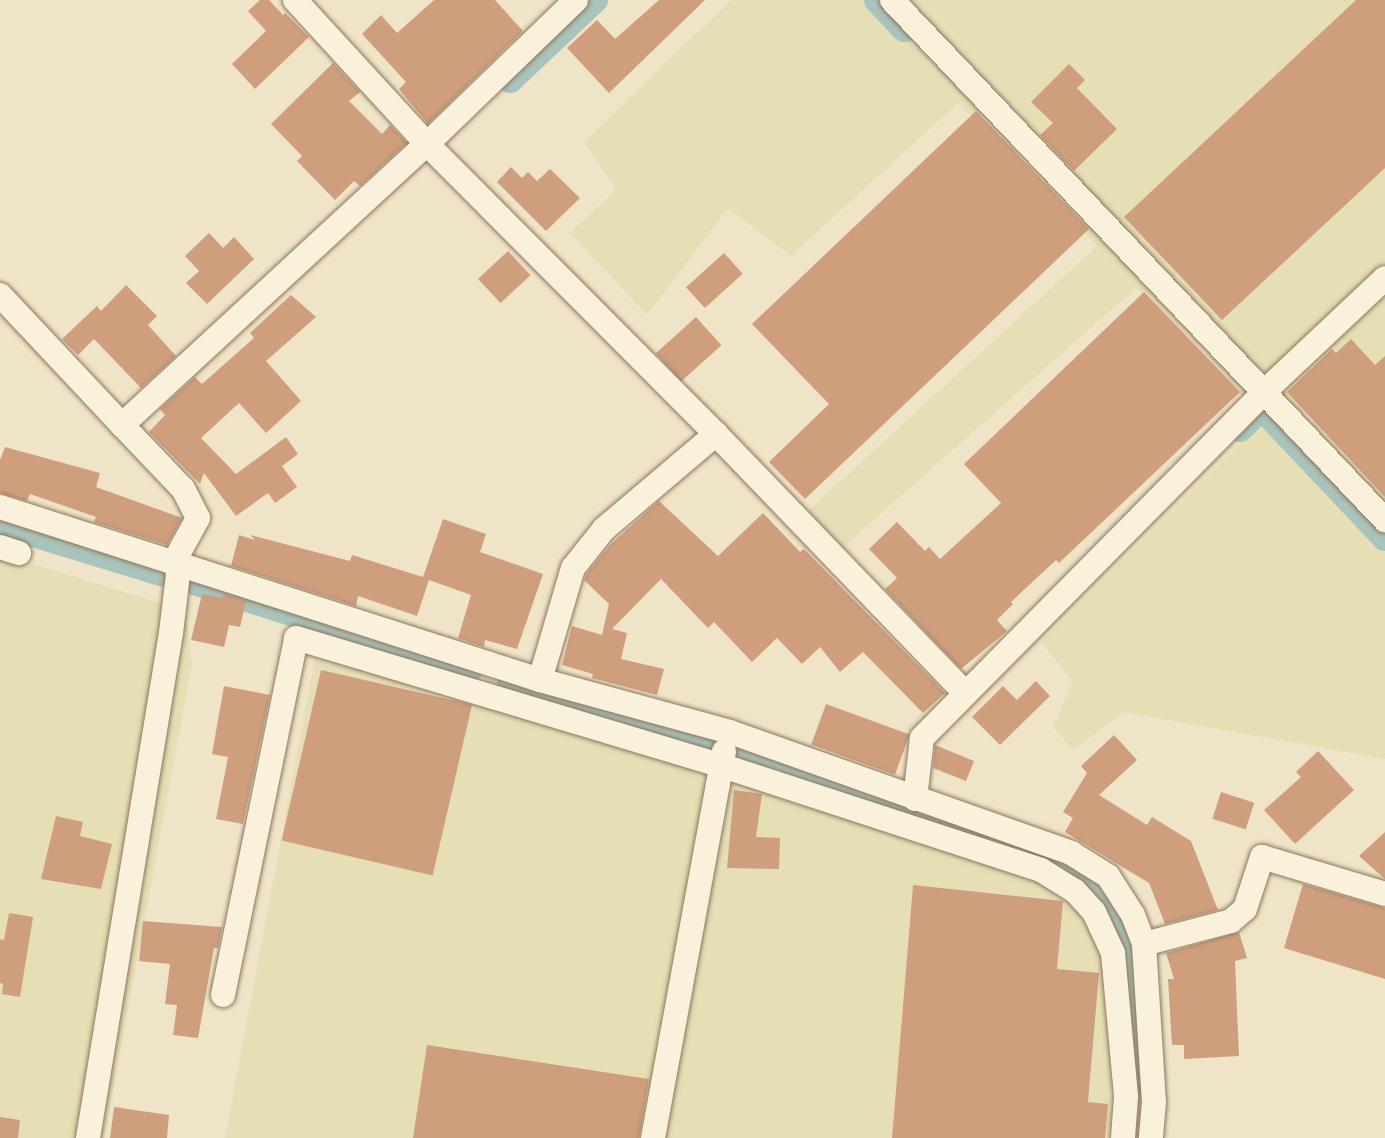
<!DOCTYPE html>
<html>
<head>
<meta charset="utf-8">
<style>
  body { margin:0 }
  #map { position:relative; width:1385px; height:1138px; overflow:hidden; background:#f0e4c8; font-family:Merriweather,serif }
  div>[style] { position:absolute }
  [style*='--x'] { left:calc(var(--x)*1px); top:calc(var(--y)*1px); width:calc(var(--w)*1px); rotate:calc(var(--a)*1deg) }
  .farmland>* { inset:0; background:#e6deb5 }
  .canal>* { height:26px; margin:-13px; padding:0 13px; transform-origin:13px; border-radius:13px; background:#a9c4bc }
  .building>* { inset:0; background:#cf9f7d; transform-origin:0 0 }
  .roads { filter:drop-shadow(0 0 2px #8d765c) drop-shadow(0 0 2px #8d765c) }
  .minor>* { height:24px; margin:-12px; padding:0 12px; transform-origin:12px; border-radius:12px; background:#faf1dc }
  span { translate:-50% -50%; white-space:nowrap; text-align:center; line-height:1.15; -webkit-text-stroke:4.5px #f7eed8; paint-order:stroke }
</style>
</head>
<body>
<div id="map">
  <div class="farmland">
    <div style="clip-path:polygon(731px 0,1385px 0,1385px 759px,1124px 712px,1073px 750px,1053px 727px,1073px 681px,1041px 642px,1265px 419px,1136px 288px,843px 547px,808px 511px,1097px 246px,958px 103px,791px 256px,728px 208px,647px 315px,570px 233px,616px 190px,584px 142px)"></div>
    <div style="clip-path:polygon(0 554px,186px 611px,192px 664px,104px 1138px,0 1138px)"></div>
    <div style="clip-path:polygon(315px 659px,542px 712px,1062px 891px,1096px 933px,1106px 971px,1111px 1010px,1109px 1138px,225px 1138px)"></div>
  </div>
  <div class="canal">
    <div style="--x:877;--y:0;--w:40;--a:47"></div>
    <div style="--x:510;--y:80;--w:117;--a:-43.3"></div>
    <div style="--x:1240;--y:429;--w:30;--a:-44"></div>
    <div style="--x:1262;--y:408;--w:179;--a:46.6"></div>
    <div style="--x:0;--y:524;--w:181;--a:17"></div>
    <div style="--x:197;--y:583;--w:286;--a:17.7"></div>
    <div style="--x:510;--y:683;--w:491;--a:17.7"></div>
    <div style="--x:1052;--y:856;--w:33;--a:29"></div>
    <div style="--x:1081;--y:872;--w:57;--a:49.9"></div>
    <div style="--x:1118;--y:916;--w:28;--a:69"></div>
    <div style="--x:1128;--y:942;--w:137;--a:84.1"></div>
  </div>
  <div class="building">
    <div style="clip-path:polygon(260px 0,269px 0,283px 15px,285px 13px,309px 37px,255px 89px,232px 64px,266px 31px,248px 11px)"></div>
    <div style="clip-path:polygon(434px 0,495px 0,523px 31px,428px 124px,399px 89px,406px 82px,362px 34px,381px 15px,397px 33px)"></div>
    <div style="clip-path:polygon(659px 0,705px 0,609px 93px,567px 48px,597px 20px,615px 39px)"></div>
    <div style="clip-path:polygon(1356px 0,1385px 0,1385px 168px,1222px 320px,1124px 217px)"></div>
    <div style="clip-path:polygon(333px 63px,360px 92px,349px 101px,382px 134px,390px 125px,407px 143px,360px 186px,354px 181px,335px 200px,297px 161px,302px 156px,271px 124px)"></div>
    <div style="clip-path:polygon(1069px 64px,1085px 80px,1077px 88px,1117px 129px,1074px 171px,1040px 135px,1053px 123px,1031px 102px)"></div>
    <div style="clip-path:polygon(976px 111px,1089px 229px,805px 499px,769px 462px,829px 404px,752px 324px)"></div>
    <div style="clip-path:polygon(511px 167px,522px 178px,528px 172px,537px 181px,550px 169px,580px 198px,546px 231px,497px 182px)"></div>
    <div style="clip-path:polygon(209px 233px,223px 248px,234px 237px,254px 259px,207px 304px,186px 283px,199px 271px,185px 256px)"></div>
    <div style="left:508px;top:251px;width:33px;height:41px;rotate:47deg"></div>
    <div style="left:724px;top:253px;width:28px;height:51px;rotate:48deg"></div>
    <div style="clip-path:polygon(126px 285px,157px 316px,148px 325px,176px 356px,141px 388px,94px 339px,78px 355px,62px 339px,97px 306px,101px 311px)"></div>
    <div style="clip-path:polygon(1144px 292px,1240px 392px,1059px 563px,1056px 560px,1011px 602px,1013px 604px,997px 620px,1007px 631px,961px 669px,885px 589px,897px 578px,869px 549px,897px 522px,925px 551px,929px 547px,940px 559px,1001px 503px,964px 464px)"></div>
    <div style="clip-path:polygon(291px 295px,316px 317px,266px 361px,301px 401px,266px 433px,239px 403px,201px 438px,236px 474px,286px 437px,298px 454px,282px 466px,297px 487px,275px 503px,268px 493px,236px 516px,204px 473px,200px 484px,149px 432px,165px 415px,160px 409px,195px 377px,202px 384px,254px 338px,250px 333px)"></div>
    <div style="left:696px;top:317px;width:38px;height:54px;rotate:48deg"></div>
    <div style="clip-path:polygon(1351px 339px,1375px 365px,1385px 356px,1385px 497px,1287px 392px,1332px 349px,1336px 353px)"></div>
    <div style="clip-path:polygon(5px 447px,100px 473px,96px 487px,182px 518px,167px 545px,94px 522px,96px 517px,30px 494px,27px 501px,0 493px,0 460px)"></div>
    <div style="clip-path:polygon(659px 501px,718px 556px,763px 513px,800px 552px,804px 549px,945px 693px,923px 713px,863px 652px,840px 672px,820px 647px,802px 664px,777px 638px,752px 662px,714px 622px,708px 628px,661px 579px,612px 629px,627px 633px,621px 659px,664px 669px,657px 695px,592px 678px,593px 674px,562px 665px,572px 626px,602px 635px,609px 604px,584px 580px,588px 572px,611px 544px)"></div>
    <div style="clip-path:polygon(443px 519px,486px 534px,480px 552px,543px 574px,517px 649px,485px 640px,484px 647px,458px 638px,471px 595px,429px 580px,417px 616px,358px 596px,356px 606px,231px 566px,239px 535px,255px 540px,250px 535px,350px 561px,352px 555px,423px 577px)"></div>
    <div style="clip-path:polygon(202px 594px,222px 598px,224px 594px,246px 601px,240px 627px,229px 625px,224px 647px,191px 640px)"></div>
    <div style="left:321px;top:670px;width:155px;height:175px;rotate:13deg"></div>
    <div style="clip-path:polygon(1036px 681px,1050px 696px,1000px 745px,972px 717px,1003px 686px,1017px 700px)"></div>
    <div style="clip-path:polygon(224px 686px,270px 695px,243px 824px,216px 819px,228px 757px,212px 754px)"></div>
    <div style="left:826px;top:704px;width:89px;height:43px;rotate:20deg"></div>
    <div style="clip-path:polygon(1114px 735px,1137px 760px,1099px 795px,1147px 825px,1152px 817px,1191px 841px,1218px 910px,1165px 924px,1149px 883px,1065px 832px,1073px 818px,1063px 812px,1087px 773px,1081px 766px)"></div>
    <div style="clip-path:polygon(935px 745px,974px 761px,966px 781px,933px 768px)"></div>
    <div style="clip-path:polygon(1318px 751px,1354px 790px,1295px 844px,1264px 810px,1301px 777px,1296px 772px)"></div>
    <div style="clip-path:polygon(734px 790px,762px 794px,756px 837px,780px 838px,779px 869px,727px 868px)"></div>
    <div style="left:1221px;top:792px;width:35px;height:28px;rotate:18deg"></div>
    <div style="clip-path:polygon(56px 816px,83px 822px,80px 836px,112px 844px,101px 889px,41px 879px)"></div>
    <div style="clip-path:polygon(1385px 832px,1385px 879px,1359px 856px)"></div>
    <div style="clip-path:polygon(1303px 884px,1385px 908px,1385px 979px,1284px 948px)"></div>
    <div style="clip-path:polygon(913px 885px,1063px 901px,1057px 969px,1099px 973px,1088px 1102px,1108px 1104px,1105px 1138px,892px 1138px)"></div>
    <div style="clip-path:polygon(9px 913px,33px 917px,20px 997px,2px 994px,3px 984px,0 983px,0 939px,4px 940px)"></div>
    <div style="clip-path:polygon(143px 921px,222px 927px,218px 948px,214px 948px,198px 1038px,173px 1035px,177px 1005px,165px 1004px,170px 964px,139px 961px)"></div>
    <div style="clip-path:polygon(1239px 932px,1247px 958px,1235px 961px,1239px 1056px,1184px 1059px,1184px 1045px,1172px 1045px,1168px 979px,1174px 979px,1166px 953px)"></div>
    <div style="clip-path:polygon(427px 1045px,649px 1079px,639px 1138px,413px 1138px)"></div>
    <div style="clip-path:polygon(114px 1107px,169px 1115px,167px 1138px,110px 1138px)"></div>
    <div style="clip-path:polygon(0 1117px,20px 1120px,18px 1138px,0 1138px)"></div>
  </div>
  <div class="roads">
    <div class="minor">
      <div style="--x:295;--y:0;--w:195;--a:47.5"></div>
      <div style="--x:427;--y:144;--w:409;--a:45.1"></div>
      <div style="--x:716;--y:434;--w:359;--a:46.1"></div>
      <div style="--x:892;--y:0;--w:717;--a:46.53"></div>
      <div style="--x:0;--y:295;--w:178;--a:46.8"></div>
      <div style="--x:0;--y:507;--w:567;--a:17.76"></div>
      <div style="--x:540;--y:680;--w:197;--a:15.3"></div>
      <div style="--x:730;--y:732;--w:362;--a:19.5"></div>
      <div style="--x:1071;--y:853;--w:44;--a:31.9"></div>
      <div style="--x:1108;--y:876;--w:46;--a:57.3"></div>
      <div style="--x:1133;--y:915;--w:31;--a:69"></div>
      <div style="--x:1144;--y:944;--w:158;--a:86.4"></div>
      <div style="--x:1154;--y:1102;--w:36;--a:95"></div>
      <div style="--x:0;--y:547;--w:20;--a:18"></div>
      <div style="--x:540;--y:680;--w:117;--a:-73.6"></div>
      <div style="--x:573;--y:568;--w:50;--a:-51.5"></div>
      <div style="--x:604;--y:529;--w:147;--a:-40.3"></div>
      <div style="--x:915;--y:799;--w:61;--a:-83.5"></div>
      <div style="--x:922;--y:738;--w:486;--a:-45.3"></div>
      <div style="--x:1264;--y:392;--w:166;--a:-43.3"></div>
      <div style="--x:1144;--y:944;--w:90;--a:-14.8"></div>
      <div style="--x:1231;--y:921;--w:18;--a:-41"></div>
      <div style="--x:1245;--y:909;--w:55;--a:-71.9"></div>
      <div style="--x:1262;--y:857;--w:128;--a:16.7"></div>
      <div style="--x:223;--y:995;--w:364;--a:-78.4"></div>
      <div style="--x:296;--y:638;--w:443;--a:16.7"></div>
      <div style="--x:720;--y:765;--w:338;--a:18.1"></div>
      <div style="--x:1041;--y:870;--w:40;--a:32"></div>
      <div style="--x:1075;--y:891;--w:28;--a:48"></div>
      <div style="--x:1094;--y:912;--w:45;--a:65.1"></div>
      <div style="--x:1113;--y:953;--w:144;--a:84.8"></div>
      <div style="--x:1126;--y:1096;--w:42;--a:94.1"></div>
      <div style="--x:88;--y:1138;--w:512;--a:-80.67"></div>
      <div style="--x:171;--y:633;--w:59;--a:-83.2"></div>
      <div style="--x:178;--y:574;--w:14;--a:-102"></div>
      <div style="--x:175;--y:560;--w:48;--a:-61.3"></div>
      <div style="--x:198;--y:518;--w:33;--a:-117"></div>
      <div style="--x:183;--y:489;--w:88;--a:-133.6"></div>
      <div style="--x:122;--y:425;--w:415;--a:-42.7"></div>
      <div style="--x:427;--y:144;--w:207;--a:-44"></div>
      <div style="--x:653;--y:1138;--w:393;--a:-79.6"></div>
    </div>
  </div>
</div>
</body>
</html>
